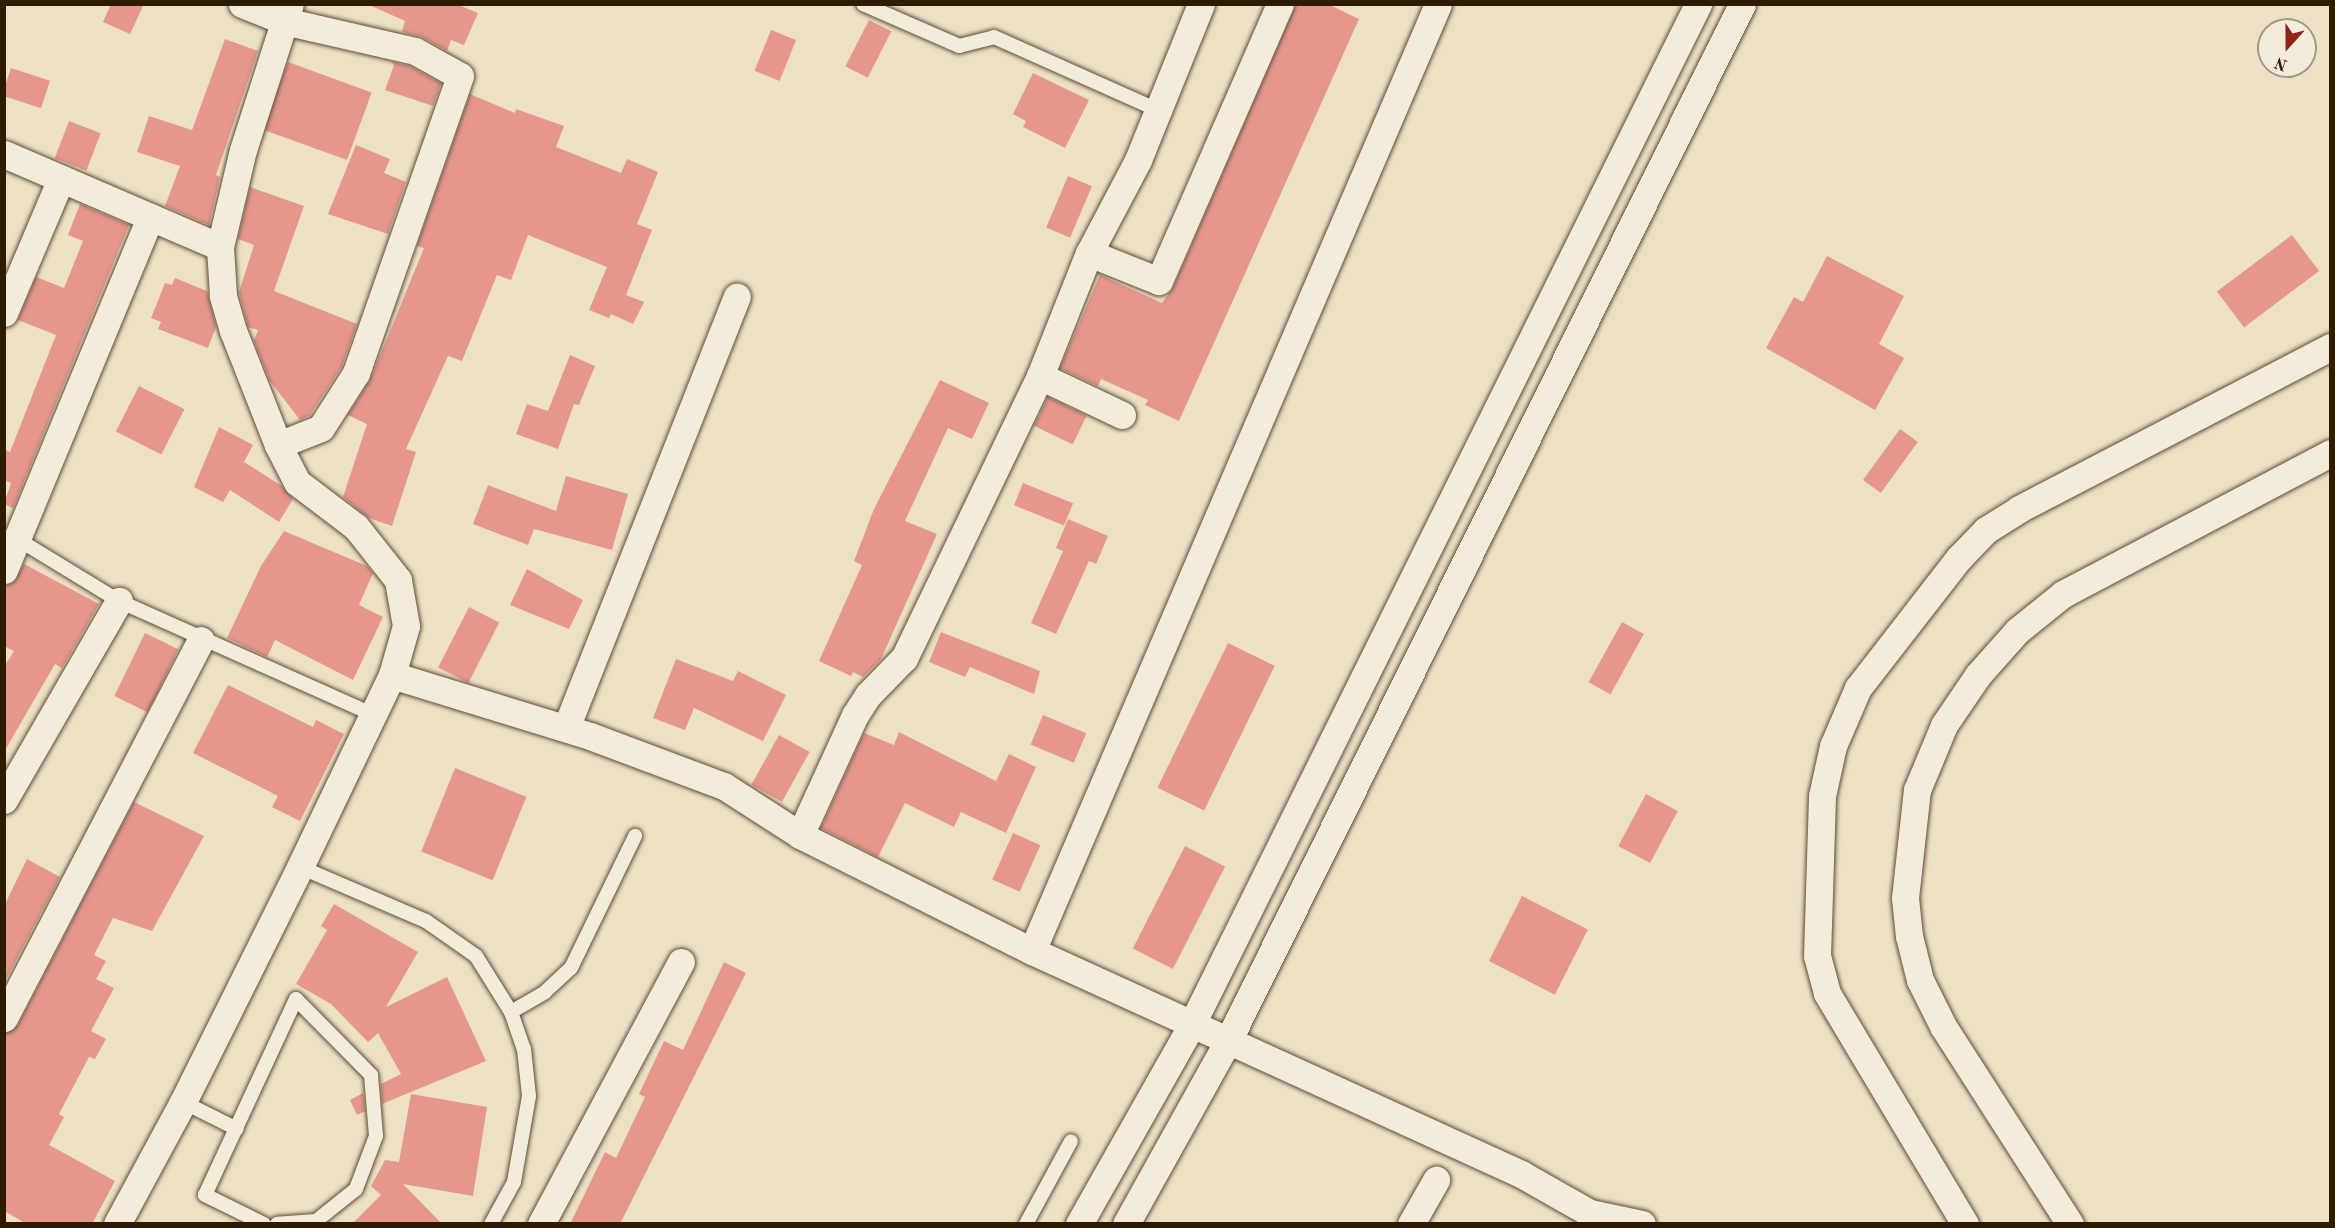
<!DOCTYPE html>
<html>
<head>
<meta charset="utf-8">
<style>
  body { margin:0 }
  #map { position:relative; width:2335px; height:1228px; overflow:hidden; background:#ece1c7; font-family:"Old Standard TT",serif }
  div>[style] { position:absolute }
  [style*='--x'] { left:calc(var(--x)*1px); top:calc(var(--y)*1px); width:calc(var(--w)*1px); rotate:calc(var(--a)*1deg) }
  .building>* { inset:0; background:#e6978c; transform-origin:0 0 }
  .roads { filter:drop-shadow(0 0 2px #5d4c34) drop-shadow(0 0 2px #5d4c34) }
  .lane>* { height:14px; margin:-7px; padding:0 7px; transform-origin:7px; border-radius:7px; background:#f3ecdb }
  .street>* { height:27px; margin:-13.5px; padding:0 13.5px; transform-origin:13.5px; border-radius:13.5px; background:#f3ecdb }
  span { translate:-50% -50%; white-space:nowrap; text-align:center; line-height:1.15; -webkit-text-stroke:4.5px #f3ecdb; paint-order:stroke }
  .frame { position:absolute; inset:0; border:6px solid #2d1b03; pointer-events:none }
  .north { position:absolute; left:2257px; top:18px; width:60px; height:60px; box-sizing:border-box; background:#f3ecdb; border:2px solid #a49885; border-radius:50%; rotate:201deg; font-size:16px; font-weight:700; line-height:24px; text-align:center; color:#2d1b03 }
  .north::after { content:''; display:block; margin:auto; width:21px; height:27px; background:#8f2418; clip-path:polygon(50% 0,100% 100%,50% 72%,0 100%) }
</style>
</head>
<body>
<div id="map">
  <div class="building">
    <div style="clip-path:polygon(111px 4px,144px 4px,130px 34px,103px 22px)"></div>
    <div style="clip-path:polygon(367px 4px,456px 4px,478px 13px,464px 45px,451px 40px,447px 51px,422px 37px,402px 32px,405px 21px)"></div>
    <div style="clip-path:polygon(1296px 4px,1328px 4px,1359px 19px,1179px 421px,1145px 405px,1148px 400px,1101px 379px,1098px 386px,1060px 368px,1100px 275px,1162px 303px,1173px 288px)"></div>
    <div style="left:869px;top:20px;width:25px;height:52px;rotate:27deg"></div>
    <div style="left:771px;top:30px;width:27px;height:44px;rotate:22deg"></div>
    <div style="clip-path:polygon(225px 39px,258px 51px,216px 175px,220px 177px,209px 225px,165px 206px,180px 166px,137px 152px,149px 116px,192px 130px)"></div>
    <div style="left:288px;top:62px;width:89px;height:72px;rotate:20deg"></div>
    <div style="clip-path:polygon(392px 62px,409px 66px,441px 83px,433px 106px,385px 90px,394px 65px)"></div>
    <div style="left:11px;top:68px;width:41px;height:29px;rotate:18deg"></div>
    <div style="clip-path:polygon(1033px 73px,1089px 100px,1065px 148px,1023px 127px,1026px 121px,1013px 114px)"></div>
    <div style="clip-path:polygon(470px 94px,515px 113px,516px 109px,564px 126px,556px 147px,621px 173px,627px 159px,658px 172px,637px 224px,652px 230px,626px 295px,644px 302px,633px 324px,611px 314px,609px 318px,589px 310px,607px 267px,528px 235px,511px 280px,497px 275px,462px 361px,448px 356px,406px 449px,416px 452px,392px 526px,369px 518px,343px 497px,367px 424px,348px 415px,371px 378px,424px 248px,417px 246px)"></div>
    <div style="left:69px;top:121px;width:34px;height:40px;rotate:21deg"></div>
    <div style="clip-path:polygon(356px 145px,390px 159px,384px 173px,406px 182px,388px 234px,328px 214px)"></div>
    <div style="left:1068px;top:176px;width:26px;height:56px;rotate:23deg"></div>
    <div style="clip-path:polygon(250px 187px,304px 206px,274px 291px,357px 324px,342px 366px,310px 415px,300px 420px,270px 381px,254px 341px,258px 330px,248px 327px,239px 292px,254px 245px,238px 239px)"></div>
    <div style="clip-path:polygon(80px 204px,129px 225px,13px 508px,4px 504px,11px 483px,4px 480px,4px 449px,10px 452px,56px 335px,18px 320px,36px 277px,64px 288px,83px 241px,68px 235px)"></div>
    <div style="left:2292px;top:235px;width:45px;height:94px;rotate:53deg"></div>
    <div style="clip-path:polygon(1827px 256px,1904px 296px,1879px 344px,1904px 358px,1875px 410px,1766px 348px,1794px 297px,1803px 302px)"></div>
    <div style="clip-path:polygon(175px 278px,207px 291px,216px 327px,208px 348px,158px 329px,161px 322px,151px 318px,165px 283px,172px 285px)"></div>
    <div style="clip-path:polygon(570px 355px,595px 366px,579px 405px,574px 404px,558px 449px,516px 434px,527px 404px,548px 411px)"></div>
    <div style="clip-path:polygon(940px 380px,989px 403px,972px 439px,948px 428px,905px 521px,937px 534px,881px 659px,863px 677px,853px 672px,851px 676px,819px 661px,862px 565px,854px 561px,874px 509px)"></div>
    <div style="left:139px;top:386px;width:51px;height:51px;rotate:27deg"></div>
    <div style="left:1048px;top:397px;width:43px;height:32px;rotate:26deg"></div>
    <div style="clip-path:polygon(219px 427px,253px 445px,244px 462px,282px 486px,293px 499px,279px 522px,230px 490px,223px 502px,194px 487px)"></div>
    <div style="left:1900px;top:429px;width:22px;height:63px;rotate:36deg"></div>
    <div style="clip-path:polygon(566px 476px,628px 494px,612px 550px,534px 529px,528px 545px,473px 524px,488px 485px,556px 511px)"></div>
    <div style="left:1023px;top:483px;width:54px;height:24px;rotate:22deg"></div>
    <div style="clip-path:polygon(1068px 519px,1108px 536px,1096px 564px,1089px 561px,1056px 634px,1031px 623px,1063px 551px,1056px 548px)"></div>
    <div style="clip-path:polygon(284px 531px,367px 566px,373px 573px,359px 605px,383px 617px,353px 680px,275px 640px,267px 657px,227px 638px,261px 566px)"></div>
    <div style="clip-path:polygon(24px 564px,99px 604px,62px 668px,55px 664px,4px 752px,4px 667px,14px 651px,4px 646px,4px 587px,14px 582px)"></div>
    <div style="clip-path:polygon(527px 569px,583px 600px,569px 629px,510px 605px)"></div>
    <div style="left:469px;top:607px;width:34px;height:68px;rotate:27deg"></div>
    <div style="left:1622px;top:622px;width:25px;height:69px;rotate:29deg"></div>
    <div style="clip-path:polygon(941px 632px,1040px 671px,1034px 694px,970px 667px,965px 677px,929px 662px)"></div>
    <div style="left:145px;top:633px;width:37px;height:70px;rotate:26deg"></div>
    <div style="left:1228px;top:643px;width:52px;height:161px;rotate:26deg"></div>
    <div style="clip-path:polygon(676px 659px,733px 681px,738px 671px,786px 695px,763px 741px,694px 708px,685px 730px,653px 718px)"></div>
    <div style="clip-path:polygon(228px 685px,313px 727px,316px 720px,344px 734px,300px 821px,272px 807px,278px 796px,193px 753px)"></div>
    <div style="left:1043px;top:715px;width:47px;height:32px;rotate:23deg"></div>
    <div style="clip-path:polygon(899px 732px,996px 781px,1009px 754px,1036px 767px,1006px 833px,961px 812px,954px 827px,905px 803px,878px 857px,821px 828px,864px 733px,894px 745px)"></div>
    <div style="left:779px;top:735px;width:35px;height:57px;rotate:29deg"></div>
    <div style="left:455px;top:768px;width:77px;height:90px;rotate:22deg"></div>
    <div style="left:1646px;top:794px;width:36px;height:59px;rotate:28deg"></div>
    <div style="clip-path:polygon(134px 802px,204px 836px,152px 931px,113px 918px,94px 955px,106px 961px,96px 979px,114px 988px,91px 1031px,106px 1039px,95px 1059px,89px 1057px,59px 1114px,64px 1117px,49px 1145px,115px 1181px,92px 1224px,27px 1224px,4px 1211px,4px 1034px,18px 1025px)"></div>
    <div style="left:1013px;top:833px;width:30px;height:51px;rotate:24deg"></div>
    <div style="left:1185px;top:846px;width:45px;height:115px;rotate:27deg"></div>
    <div style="clip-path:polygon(27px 859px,60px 877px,4px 983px,4px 906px)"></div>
    <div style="left:1522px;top:896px;width:74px;height:73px;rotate:27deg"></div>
    <div style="clip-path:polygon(334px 904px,418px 952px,386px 1007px,447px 977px,486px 1061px,382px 1104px,381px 1084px,401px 1074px,378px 1033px,368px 1042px,331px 1004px,296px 984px,327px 930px,321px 926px)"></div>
    <div style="clip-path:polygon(724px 962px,746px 973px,620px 1224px,570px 1224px,605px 1152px,616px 1158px,645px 1097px,639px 1094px,664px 1041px,683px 1050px)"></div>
    <div style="clip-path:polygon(363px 1093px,365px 1111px,357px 1115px,350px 1100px)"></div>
    <div style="clip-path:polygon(411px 1094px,487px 1107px,473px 1196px,403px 1184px,442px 1224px,352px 1224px,381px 1195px,371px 1186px,385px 1160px,399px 1162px)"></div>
  </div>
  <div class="roads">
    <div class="lane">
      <div style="--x:863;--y:4;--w:105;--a:23.6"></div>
      <div style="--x:959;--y:46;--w:36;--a:-14"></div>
      <div style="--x:994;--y:37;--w:180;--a:24"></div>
      <div style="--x:19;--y:540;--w:117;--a:31.4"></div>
      <div style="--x:119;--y:601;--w:277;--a:24.1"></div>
      <div style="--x:300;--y:867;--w:137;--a:23.2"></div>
      <div style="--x:426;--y:921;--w:61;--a:35"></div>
      <div style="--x:476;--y:956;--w:66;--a:58"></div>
      <div style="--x:511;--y:1012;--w:39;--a:71"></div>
      <div style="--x:524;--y:1049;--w:47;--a:83.9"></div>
      <div style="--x:529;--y:1096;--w:87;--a:99.9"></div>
      <div style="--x:514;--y:1182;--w:48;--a:118.7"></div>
      <div style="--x:511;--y:1012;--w:39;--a:-30"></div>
      <div style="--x:545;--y:992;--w:35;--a:-43"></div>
      <div style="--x:571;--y:968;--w:147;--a:-64.1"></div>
      <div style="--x:183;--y:1102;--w:60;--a:26.6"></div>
      <div style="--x:264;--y:1224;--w:66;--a:-153.8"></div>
      <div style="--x:205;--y:1195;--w:216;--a:-65.1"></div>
      <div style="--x:296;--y:999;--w:107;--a:45.4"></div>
      <div style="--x:371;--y:1075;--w:61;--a:85.3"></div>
      <div style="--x:376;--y:1136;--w:57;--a:110.7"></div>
      <div style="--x:356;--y:1189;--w:51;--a:141.3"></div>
      <div style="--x:316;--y:1221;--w:39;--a:176"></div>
      <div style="--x:1026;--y:1224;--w:94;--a:-61.5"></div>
    </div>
    <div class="street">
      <div style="--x:242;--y:4;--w:45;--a:22"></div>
      <div style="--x:284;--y:21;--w:134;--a:12.9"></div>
      <div style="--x:415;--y:51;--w:51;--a:29.1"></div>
      <div style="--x:460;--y:76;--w:315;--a:109.3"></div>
      <div style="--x:356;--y:373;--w:65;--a:122.5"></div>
      <div style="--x:321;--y:428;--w:46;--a:158.4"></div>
      <div style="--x:4;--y:154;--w:235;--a:23.3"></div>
      <div style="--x:1089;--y:253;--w:75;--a:21.8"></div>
      <div style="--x:1159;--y:281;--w:302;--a:-66.4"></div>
      <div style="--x:4;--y:313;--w:146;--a:-67"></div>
      <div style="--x:1040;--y:376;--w:132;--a:-68.3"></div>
      <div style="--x:1089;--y:253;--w:105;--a:-62.2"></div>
      <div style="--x:1138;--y:160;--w:168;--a:-68"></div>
      <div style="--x:1122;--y:415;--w:91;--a:-154.6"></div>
      <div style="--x:1040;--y:376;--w:313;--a:115.7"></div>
      <div style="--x:904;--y:658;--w:52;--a:134.2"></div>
      <div style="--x:868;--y:695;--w:24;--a:123"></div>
      <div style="--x:855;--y:715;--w:132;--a:114.6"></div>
      <div style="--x:800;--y:835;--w:259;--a:26.6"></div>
      <div style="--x:1032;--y:951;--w:176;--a:24.5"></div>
      <div style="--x:1192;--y:1024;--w:1139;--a:-63.61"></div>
      <div style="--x:4;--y:570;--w:382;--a:-67.5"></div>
      <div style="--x:392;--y:675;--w:207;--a:17.1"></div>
      <div style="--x:590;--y:736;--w:143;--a:20.5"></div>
      <div style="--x:724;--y:786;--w:90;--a:32.8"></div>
      <div style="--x:566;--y:728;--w:464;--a:-68.4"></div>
      <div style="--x:4;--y:800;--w:230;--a:-60"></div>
      <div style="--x:1032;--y:951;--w:1030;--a:-66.79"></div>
      <div style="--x:4;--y:1018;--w:426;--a:-62.5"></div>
      <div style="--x:117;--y:1224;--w:139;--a:-61.6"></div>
      <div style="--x:183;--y:1102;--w:263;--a:-63.5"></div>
      <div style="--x:300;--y:867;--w:213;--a:-64.4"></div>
      <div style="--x:392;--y:675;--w:51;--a:-74.1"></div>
      <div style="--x:406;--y:626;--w:47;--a:-99.9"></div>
      <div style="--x:398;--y:580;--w:68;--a:-128.4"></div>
      <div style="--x:356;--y:527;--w:74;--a:-142.7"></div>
      <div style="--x:297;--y:482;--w:42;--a:-117.2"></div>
      <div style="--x:278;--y:445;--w:123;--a:-111.5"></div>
      <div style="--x:233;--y:331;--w:37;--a:-106"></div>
      <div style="--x:223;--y:295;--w:48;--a:-93.6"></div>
      <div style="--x:220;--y:247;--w:100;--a:-76.7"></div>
      <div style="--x:243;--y:150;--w:153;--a:-72.2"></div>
      <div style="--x:541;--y:1224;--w:297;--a:-61.9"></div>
      <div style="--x:1079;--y:1224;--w:230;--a:-60.5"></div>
      <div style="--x:1192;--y:1024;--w:362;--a:24.5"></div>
      <div style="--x:1521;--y:1174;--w:79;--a:29.5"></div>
      <div style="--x:1590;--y:1213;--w:53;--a:11.9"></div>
      <div style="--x:1126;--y:1224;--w:210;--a:-60.9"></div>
      <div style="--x:1228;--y:1041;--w:1157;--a:-63.63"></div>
      <div style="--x:1411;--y:1224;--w:51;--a:-60.4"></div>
      <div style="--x:1965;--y:1224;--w:269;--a:-120.9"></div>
      <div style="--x:1827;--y:993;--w:38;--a:-105"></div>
      <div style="--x:1817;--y:956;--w:160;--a:-88.2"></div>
      <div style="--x:1822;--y:796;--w:51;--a:-77.6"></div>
      <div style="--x:1833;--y:746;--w:63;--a:-66.7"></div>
      <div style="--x:1858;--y:688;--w:165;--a:-52.2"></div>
      <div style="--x:1959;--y:558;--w:39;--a:-46"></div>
      <div style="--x:1986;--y:530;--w:39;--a:-32"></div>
      <div style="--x:2019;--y:509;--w:351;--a:-27.5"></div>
      <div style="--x:2070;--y:1224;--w:235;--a:-122.7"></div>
      <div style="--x:1943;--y:1026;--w:51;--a:-116.6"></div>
      <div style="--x:1920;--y:980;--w:45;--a:-104"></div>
      <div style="--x:1909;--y:936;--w:38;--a:-96"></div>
      <div style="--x:1905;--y:898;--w:109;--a:-83.7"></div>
      <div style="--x:1917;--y:790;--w:70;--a:-67.4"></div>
      <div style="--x:1944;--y:725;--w:60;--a:-55.8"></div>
      <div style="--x:1978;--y:675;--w:59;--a:-48.4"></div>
      <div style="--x:2017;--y:631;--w:59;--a:-38.8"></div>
      <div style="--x:2063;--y:594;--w:302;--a:-27.8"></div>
    </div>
  </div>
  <div class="frame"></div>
  <div class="north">N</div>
</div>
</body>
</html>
